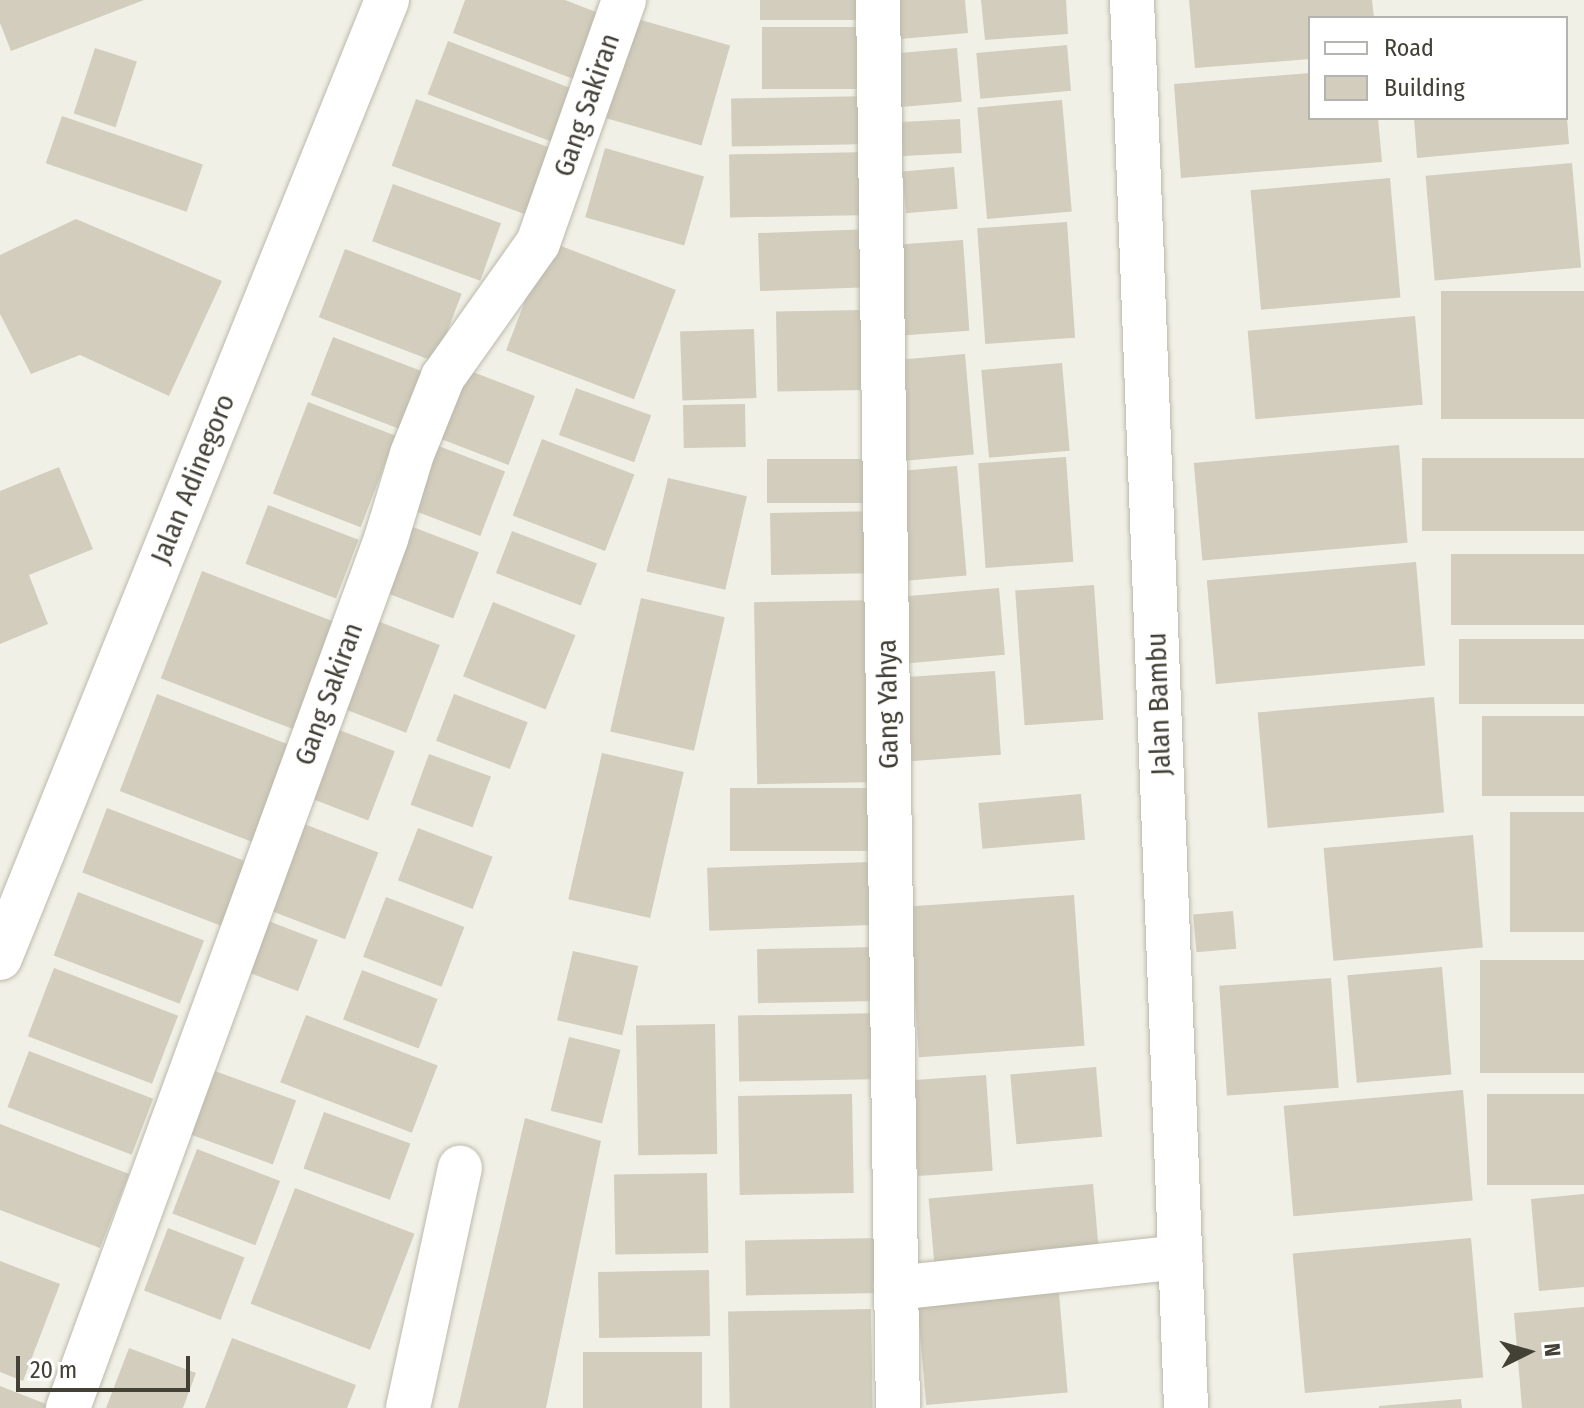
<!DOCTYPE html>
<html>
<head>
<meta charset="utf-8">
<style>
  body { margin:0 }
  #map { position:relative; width:1584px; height:1408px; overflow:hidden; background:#f1f0e6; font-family:"Fira Sans Condensed",sans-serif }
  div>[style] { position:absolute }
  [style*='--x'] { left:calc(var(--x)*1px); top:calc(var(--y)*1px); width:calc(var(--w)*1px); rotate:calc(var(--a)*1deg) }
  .building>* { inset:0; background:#d2cdbd; transform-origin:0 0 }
  .roads { filter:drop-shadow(0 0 2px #bcb9aa) drop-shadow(0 0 2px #bcb9aa) }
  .minor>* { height:44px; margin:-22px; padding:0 22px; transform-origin:22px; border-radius:22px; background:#fff }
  span { translate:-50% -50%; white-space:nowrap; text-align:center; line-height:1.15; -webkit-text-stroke:8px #fff; paint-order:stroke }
  .street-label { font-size:28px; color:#434036 }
  .legend { position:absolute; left:1308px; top:16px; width:260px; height:104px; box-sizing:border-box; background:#fff; border:2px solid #b4b3af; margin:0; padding:10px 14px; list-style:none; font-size:24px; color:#434036 }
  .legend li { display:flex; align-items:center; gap:16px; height:40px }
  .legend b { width:40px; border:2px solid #b4b3af }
  .north { position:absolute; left:1488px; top:1312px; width:80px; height:80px; -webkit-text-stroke:6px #fff; paint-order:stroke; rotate:85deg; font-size:22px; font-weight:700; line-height:32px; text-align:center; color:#434036 }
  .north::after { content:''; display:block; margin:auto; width:28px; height:36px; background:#434036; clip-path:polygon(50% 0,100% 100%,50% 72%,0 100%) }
  .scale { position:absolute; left:16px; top:1356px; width:174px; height:36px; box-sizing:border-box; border:4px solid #434036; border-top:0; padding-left:10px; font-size:24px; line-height:28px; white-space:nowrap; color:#434036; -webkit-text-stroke:6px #fff; paint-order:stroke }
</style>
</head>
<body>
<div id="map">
  <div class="building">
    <div style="clip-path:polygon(0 0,144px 0,11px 51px,0 23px)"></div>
    <div style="clip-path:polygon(465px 0,565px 0,601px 14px,576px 80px,453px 33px)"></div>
    <div style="left:760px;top:0;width:99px;height:20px"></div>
    <div style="clip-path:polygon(897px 0,965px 0,968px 33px,900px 39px)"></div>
    <div style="clip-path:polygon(981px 0,1066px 0,1068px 34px,985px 40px)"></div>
    <div style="clip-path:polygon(1189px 0,1372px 0,1374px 18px,1310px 18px,1310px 59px,1195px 68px)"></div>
    <div style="left:634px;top:18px;width:100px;height:104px;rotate:16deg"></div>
    <div style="left:878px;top:27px;width:62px;height:116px;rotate:90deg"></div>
    <div style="left:448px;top:41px;width:135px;height:57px;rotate:21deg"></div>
    <div style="left:1067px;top:45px;width:46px;height:91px;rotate:85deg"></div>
    <div style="left:95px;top:48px;width:44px;height:69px;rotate:18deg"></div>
    <div style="left:957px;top:48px;width:54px;height:63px;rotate:85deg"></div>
    <div style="clip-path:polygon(1310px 73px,1310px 118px,1378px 118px,1382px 162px,1181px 178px,1174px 84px)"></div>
    <div style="left:872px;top:96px;width:48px;height:141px;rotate:89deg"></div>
    <div style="left:416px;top:99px;width:145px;height:71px;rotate:20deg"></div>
    <div style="left:1062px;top:100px;width:112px;height:85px;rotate:85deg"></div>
    <div style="left:62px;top:116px;width:149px;height:50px;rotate:19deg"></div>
    <div style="clip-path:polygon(1414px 118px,1567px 118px,1569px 144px,1417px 158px)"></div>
    <div style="left:960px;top:119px;width:34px;height:59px;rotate:87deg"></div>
    <div style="left:605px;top:148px;width:103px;height:72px;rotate:16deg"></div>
    <div style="left:870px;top:152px;width:63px;height:141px;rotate:89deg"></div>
    <div style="left:1572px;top:163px;width:105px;height:147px;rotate:85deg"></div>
    <div style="left:954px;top:167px;width:42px;height:52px;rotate:85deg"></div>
    <div style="left:1390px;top:178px;width:120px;height:140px;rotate:85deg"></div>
    <div style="left:393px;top:184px;width:115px;height:61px;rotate:20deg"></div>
    <div style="clip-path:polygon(76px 219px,222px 281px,169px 396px,80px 355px,31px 374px,0 314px,0 255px)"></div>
    <div style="left:1067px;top:222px;width:116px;height:90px;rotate:86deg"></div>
    <div style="left:873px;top:229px;width:58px;height:115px;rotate:88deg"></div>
    <div style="left:963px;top:240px;width:91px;height:72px;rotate:86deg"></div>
    <div style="left:548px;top:241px;width:137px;height:117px;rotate:21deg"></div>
    <div style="left:345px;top:249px;width:125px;height:73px;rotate:21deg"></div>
    <div style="left:1584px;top:291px;width:128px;height:143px;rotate:90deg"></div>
    <div style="left:863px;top:310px;width:80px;height:87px;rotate:89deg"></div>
    <div style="left:1415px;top:316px;width:89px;height:168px;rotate:85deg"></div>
    <div style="left:754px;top:329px;width:69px;height:74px;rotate:88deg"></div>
    <div style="left:333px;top:337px;width:96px;height:62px;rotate:21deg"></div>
    <div style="left:965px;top:354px;width:101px;height:72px;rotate:85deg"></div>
    <div style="left:1062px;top:363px;width:88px;height:81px;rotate:85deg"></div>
    <div style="left:465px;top:369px;width:75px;height:74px;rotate:21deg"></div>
    <div style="left:576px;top:388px;width:80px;height:50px;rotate:20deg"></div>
    <div style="left:308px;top:402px;width:94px;height:98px;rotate:21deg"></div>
    <div style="left:745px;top:404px;width:43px;height:62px;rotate:89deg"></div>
    <div style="left:542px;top:439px;width:99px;height:82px;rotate:21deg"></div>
    <div style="left:436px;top:445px;width:74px;height:69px;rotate:21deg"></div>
    <div style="left:1399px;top:445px;width:98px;height:206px;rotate:85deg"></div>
    <div style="left:1066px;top:457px;width:105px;height:88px;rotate:86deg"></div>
    <div style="left:1584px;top:458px;width:73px;height:162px;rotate:90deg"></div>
    <div style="left:869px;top:459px;width:44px;height:102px;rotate:90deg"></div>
    <div style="left:957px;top:466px;width:110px;height:66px;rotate:85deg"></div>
    <div style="clip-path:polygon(59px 467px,93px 549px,29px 575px,48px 624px,0 644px,0 491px)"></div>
    <div style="left:668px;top:478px;width:81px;height:96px;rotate:13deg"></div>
    <div style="left:268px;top:505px;width:97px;height:63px;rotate:21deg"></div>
    <div style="left:882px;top:511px;width:62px;height:112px;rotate:89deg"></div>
    <div style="left:405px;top:524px;width:79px;height:71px;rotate:21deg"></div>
    <div style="left:512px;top:531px;width:91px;height:45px;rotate:21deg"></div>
    <div style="left:1584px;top:554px;width:71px;height:133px;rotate:90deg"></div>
    <div style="left:1416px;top:562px;width:104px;height:210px;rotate:85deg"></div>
    <div style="left:202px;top:571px;width:143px;height:115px;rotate:21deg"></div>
    <div style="left:1094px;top:585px;width:135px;height:79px;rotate:86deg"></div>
    <div style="left:999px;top:588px;width:67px;height:105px;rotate:85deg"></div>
    <div style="left:641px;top:598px;width:86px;height:137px;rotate:13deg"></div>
    <div style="left:879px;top:600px;width:182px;height:125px;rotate:89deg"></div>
    <div style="left:493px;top:602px;width:89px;height:80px;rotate:22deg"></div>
    <div style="left:367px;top:617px;width:78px;height:94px;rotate:21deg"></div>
    <div style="left:1584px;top:639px;width:65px;height:125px;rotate:90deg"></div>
    <div style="left:995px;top:671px;width:84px;height:98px;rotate:86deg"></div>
    <div style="left:157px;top:694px;width:145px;height:104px;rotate:21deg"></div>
    <div style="left:454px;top:694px;width:79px;height:50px;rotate:21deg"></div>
    <div style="left:1434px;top:697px;width:116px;height:177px;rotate:85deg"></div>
    <div style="left:1584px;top:716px;width:80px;height:102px;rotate:90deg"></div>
    <div style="left:321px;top:723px;width:79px;height:74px;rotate:21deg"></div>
    <div style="left:602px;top:753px;width:84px;height:150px;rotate:13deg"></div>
    <div style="left:429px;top:754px;width:66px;height:54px;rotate:20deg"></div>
    <div style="left:887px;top:788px;width:63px;height:157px;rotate:90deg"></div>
    <div style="left:1081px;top:794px;width:46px;height:103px;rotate:85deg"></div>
    <div style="left:107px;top:808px;width:150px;height:69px;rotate:21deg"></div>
    <div style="left:1584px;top:812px;width:120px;height:74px;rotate:90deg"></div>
    <div style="left:299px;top:822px;width:85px;height:93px;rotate:21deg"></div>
    <div style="left:418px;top:828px;width:80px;height:56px;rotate:21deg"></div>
    <div style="left:1473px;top:835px;width:113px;height:150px;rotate:85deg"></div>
    <div style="left:870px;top:862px;width:63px;height:163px;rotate:88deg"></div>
    <div style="left:78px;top:892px;width:135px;height:68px;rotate:21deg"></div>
    <div style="left:1074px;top:895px;width:151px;height:166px;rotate:86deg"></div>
    <div style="left:386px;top:897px;width:84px;height:64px;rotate:21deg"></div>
    <div style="left:1233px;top:911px;width:38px;height:40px;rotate:85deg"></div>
    <div style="left:258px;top:917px;width:64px;height:55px;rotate:21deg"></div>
    <div style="left:882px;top:947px;width:54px;height:125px;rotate:89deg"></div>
    <div style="left:573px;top:951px;width:67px;height:71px;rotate:13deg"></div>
    <div style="left:1584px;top:960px;width:113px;height:104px;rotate:90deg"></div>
    <div style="left:1442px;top:967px;width:108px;height:95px;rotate:85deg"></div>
    <div style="left:54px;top:968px;width:133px;height:73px;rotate:21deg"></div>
    <div style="left:362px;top:970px;width:81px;height:53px;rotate:21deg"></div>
    <div style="left:1331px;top:978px;width:110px;height:112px;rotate:86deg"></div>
    <div style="left:885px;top:1013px;width:66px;height:147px;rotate:89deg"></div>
    <div style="left:306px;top:1015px;width:141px;height:72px;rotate:21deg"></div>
    <div style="left:715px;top:1024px;width:130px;height:79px;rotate:89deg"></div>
    <div style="left:569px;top:1037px;width:53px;height:76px;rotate:14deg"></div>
    <div style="left:29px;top:1051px;width:133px;height:60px;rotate:21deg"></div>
    <div style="left:204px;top:1067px;width:98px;height:68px;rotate:20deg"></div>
    <div style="left:1096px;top:1067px;width:70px;height:86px;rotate:85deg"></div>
    <div style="left:986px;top:1075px;width:96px;height:75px;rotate:86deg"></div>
    <div style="left:1463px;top:1090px;width:111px;height:180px;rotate:85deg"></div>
    <div style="left:852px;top:1094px;width:99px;height:114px;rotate:89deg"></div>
    <div style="left:1584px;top:1094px;width:91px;height:97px;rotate:90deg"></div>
    <div style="left:324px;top:1112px;width:92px;height:60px;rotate:20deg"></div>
    <div style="clip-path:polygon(525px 1118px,601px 1141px,546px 1408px,458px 1408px)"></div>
    <div style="clip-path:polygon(0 1124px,129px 1174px,100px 1248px,0 1210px)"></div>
    <div style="left:197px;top:1149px;width:89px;height:69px;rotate:21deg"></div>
    <div style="left:707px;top:1173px;width:80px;height:93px;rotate:89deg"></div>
    <div style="left:1093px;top:1184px;width:75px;height:165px;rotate:85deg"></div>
    <div style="left:295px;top:1188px;width:128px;height:124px;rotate:21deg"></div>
    <div style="clip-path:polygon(1584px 1194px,1584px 1287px,1539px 1291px,1531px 1199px)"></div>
    <div style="left:168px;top:1228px;width:82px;height:67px;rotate:21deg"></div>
    <div style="left:882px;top:1238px;width:55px;height:137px;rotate:89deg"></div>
    <div style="left:1471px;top:1238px;width:140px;height:179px;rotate:85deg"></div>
    <div style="clip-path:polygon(0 1261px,60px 1284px,23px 1381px,0 1372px)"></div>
    <div style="left:709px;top:1270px;width:66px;height:111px;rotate:89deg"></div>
    <div style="left:1058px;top:1282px;width:111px;height:142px;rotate:85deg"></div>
    <div style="clip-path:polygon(1584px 1307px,1584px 1408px,1522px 1408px,1514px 1313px)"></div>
    <div style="left:871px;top:1309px;width:99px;height:143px;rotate:89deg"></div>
    <div style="clip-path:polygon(232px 1338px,356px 1385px,347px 1408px,205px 1408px)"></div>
    <div style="clip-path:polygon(129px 1348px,196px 1373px,183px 1408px,106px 1408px)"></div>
    <div style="left:702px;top:1352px;width:56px;height:119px;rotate:90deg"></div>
    <div style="clip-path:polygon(0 1386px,46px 1404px,45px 1408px,0 1408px)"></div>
    <div style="clip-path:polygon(1461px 1399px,1462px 1408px,1379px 1408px,1379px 1406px)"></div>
  </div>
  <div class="roads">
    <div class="minor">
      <div style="--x:878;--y:0;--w:1408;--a:89.19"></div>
      <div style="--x:1132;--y:0;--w:1409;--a:87.8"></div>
      <div style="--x:0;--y:958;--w:1033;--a:-68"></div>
      <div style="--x:896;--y:1288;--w:286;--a:-6.2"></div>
      <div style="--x:68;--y:1408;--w:925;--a:-69.9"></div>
      <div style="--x:386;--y:539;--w:89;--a:-73"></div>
      <div style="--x:412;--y:454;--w:83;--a:-68.1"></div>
      <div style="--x:443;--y:377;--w:164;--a:-54.7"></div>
      <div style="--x:538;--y:243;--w:258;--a:-70.5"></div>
      <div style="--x:408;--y:1408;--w:246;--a:-77.8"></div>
    </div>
  </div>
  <div class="street-label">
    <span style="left:587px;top:105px;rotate:-71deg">Gang Sakiran</span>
    <span style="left:193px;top:479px;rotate:-68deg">Jalan Adinegoro</span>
    <span style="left:329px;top:694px;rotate:-70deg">Gang Sakiran</span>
    <span style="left:888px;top:704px;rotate:-91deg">Gang Yahya</span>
    <span style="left:1159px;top:704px;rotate:-92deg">Jalan Bambu</span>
  </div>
  <ul class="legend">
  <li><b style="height:10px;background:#fff"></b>Road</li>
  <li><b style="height:22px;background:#d2cdbd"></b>Building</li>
  </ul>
  <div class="north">N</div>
  <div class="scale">20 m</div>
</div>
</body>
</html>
